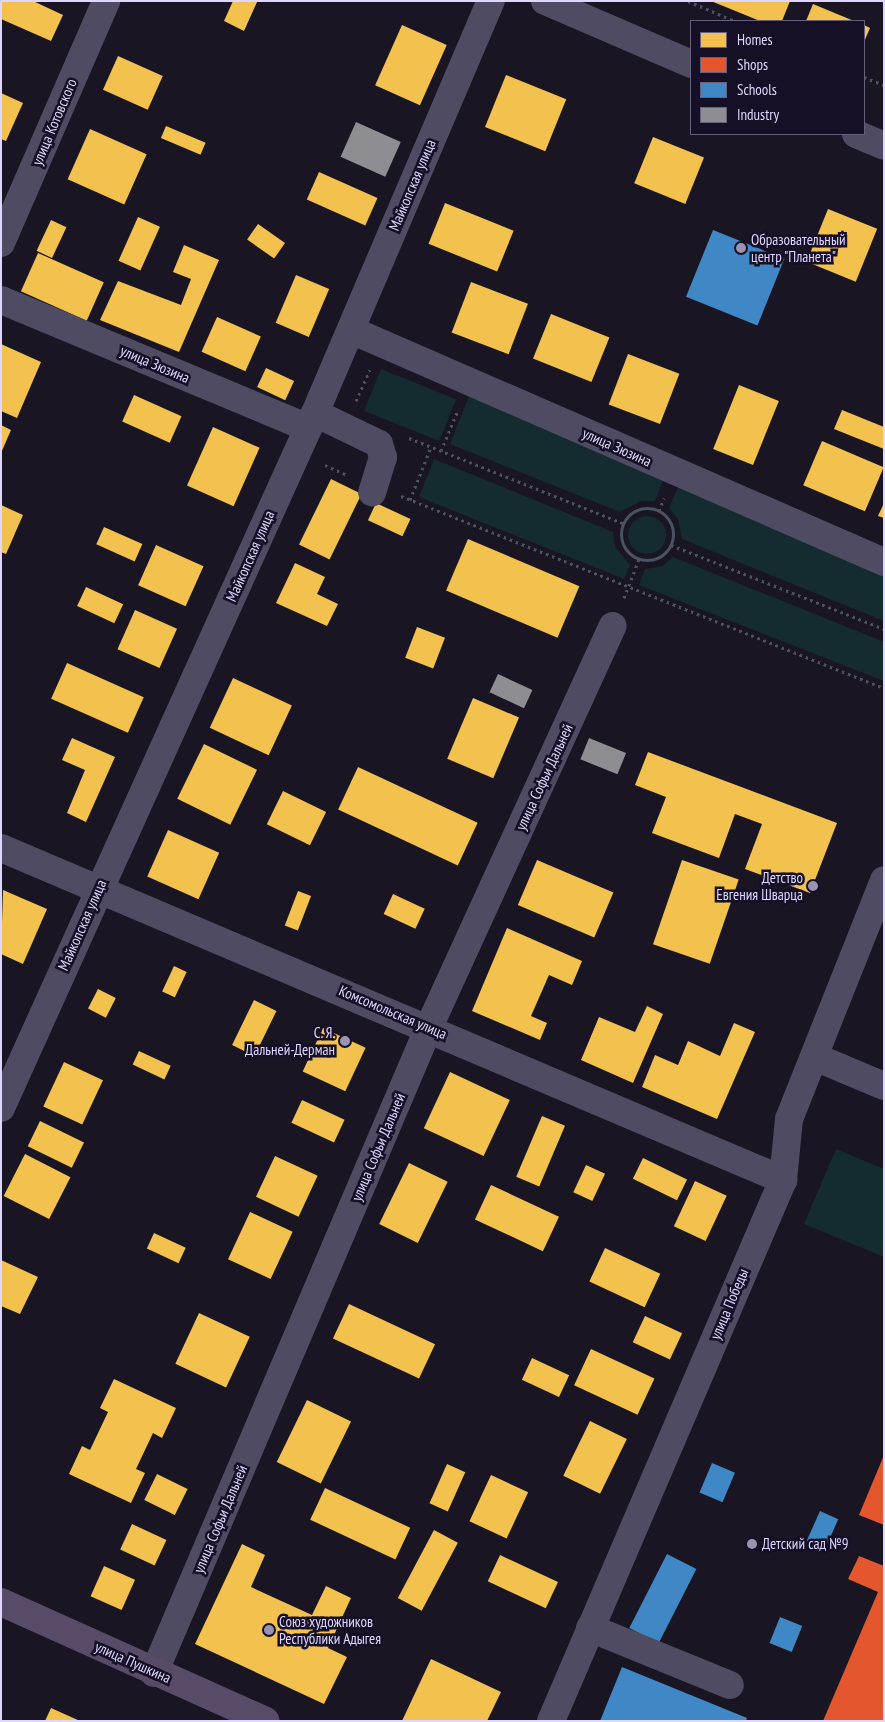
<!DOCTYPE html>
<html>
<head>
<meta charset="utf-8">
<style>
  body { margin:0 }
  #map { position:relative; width:885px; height:1722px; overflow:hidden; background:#191522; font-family:"PT Sans Narrow",sans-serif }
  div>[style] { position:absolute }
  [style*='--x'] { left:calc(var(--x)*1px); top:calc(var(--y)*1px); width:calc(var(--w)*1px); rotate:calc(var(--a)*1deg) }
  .green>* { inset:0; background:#142c2f; transform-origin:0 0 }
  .round { border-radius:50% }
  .homes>* { inset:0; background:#f2c14e; transform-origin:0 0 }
  .shops>* { inset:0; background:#e4572e }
  .schools>* { inset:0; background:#3f88c5; transform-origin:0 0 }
  .industry>* { inset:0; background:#8d8d92; transform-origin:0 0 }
  .path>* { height:3px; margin-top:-1.5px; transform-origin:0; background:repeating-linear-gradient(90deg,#495363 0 2.5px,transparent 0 6.5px) }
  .path>.ring { margin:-1.5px; padding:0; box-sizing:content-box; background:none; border:3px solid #495363; border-radius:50% }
  .minor>* { height:28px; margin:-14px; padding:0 14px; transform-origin:14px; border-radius:14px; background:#4e4b62 }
  .major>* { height:28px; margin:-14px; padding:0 14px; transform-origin:14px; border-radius:14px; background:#584b68 }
  .dots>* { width:14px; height:14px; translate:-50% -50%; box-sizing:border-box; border:2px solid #161027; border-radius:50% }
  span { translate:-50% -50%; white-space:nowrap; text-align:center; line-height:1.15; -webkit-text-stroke:5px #161027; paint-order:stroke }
  .street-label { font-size:15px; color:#dfd7fe }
  .poi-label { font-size:15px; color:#dfd7fe }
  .left { translate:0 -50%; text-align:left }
  .right { translate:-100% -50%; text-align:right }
  .frame { position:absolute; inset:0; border:2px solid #dfd7fe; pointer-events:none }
  .legend { position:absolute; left:690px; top:20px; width:175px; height:115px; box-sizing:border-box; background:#161027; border:1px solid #66607d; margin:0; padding:6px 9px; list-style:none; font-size:15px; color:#dfd7fe }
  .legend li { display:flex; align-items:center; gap:10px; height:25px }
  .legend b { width:25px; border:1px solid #66607d }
</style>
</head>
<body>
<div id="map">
  <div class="green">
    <div style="left:381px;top:369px;width:81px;height:45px;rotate:22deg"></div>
    <div style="clip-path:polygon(469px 396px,664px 478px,655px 501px,641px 501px,620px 512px,450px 444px)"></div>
    <div style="clip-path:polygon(434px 459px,613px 532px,615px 547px,630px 565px,624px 579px,419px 497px)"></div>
    <div style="clip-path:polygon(679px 485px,884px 572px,884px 621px,682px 539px,678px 519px,669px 508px)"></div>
    <div class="round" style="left:628px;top:516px;width:38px;height:38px"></div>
    <div style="clip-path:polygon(673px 557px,884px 642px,884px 681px,639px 585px,645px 569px,663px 566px)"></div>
    <div style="clip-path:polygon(836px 1149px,884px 1169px,884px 1257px,804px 1224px)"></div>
  </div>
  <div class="homes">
    <div style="clip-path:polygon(1px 1px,33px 1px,63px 15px,51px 41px,1px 19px)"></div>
    <div style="clip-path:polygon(233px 1px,257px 2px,244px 31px,224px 21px)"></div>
    <div style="clip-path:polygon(711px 1px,790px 1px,782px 21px,760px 21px)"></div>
    <div style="clip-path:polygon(813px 4px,854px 21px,806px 21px)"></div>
    <div style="left:402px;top:25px;width:49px;height:66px;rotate:24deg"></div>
    <div style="clip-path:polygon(864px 25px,870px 28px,864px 42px)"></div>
    <div style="left:118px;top:56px;width:49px;height:37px;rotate:24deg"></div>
    <div style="left:506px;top:75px;width:65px;height:56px;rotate:22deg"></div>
    <div style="clip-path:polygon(1px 93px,23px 103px,6px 141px,1px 139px)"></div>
    <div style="left:166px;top:126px;width:43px;height:13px;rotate:23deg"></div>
    <div style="left:90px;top:129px;width:62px;height:55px;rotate:24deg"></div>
    <div style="left:653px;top:137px;width:55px;height:50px;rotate:22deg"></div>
    <div style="left:319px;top:172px;width:64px;height:30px;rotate:24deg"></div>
    <div style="left:445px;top:203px;width:74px;height:44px;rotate:22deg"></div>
    <div style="left:828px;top:209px;width:53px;height:57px;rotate:22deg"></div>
    <div style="left:138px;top:217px;width:24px;height:48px;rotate:24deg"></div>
    <div style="left:51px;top:220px;width:17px;height:34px;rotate:25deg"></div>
    <div style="left:258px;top:224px;width:33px;height:19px;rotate:35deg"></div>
    <div style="clip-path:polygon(184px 245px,219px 260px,179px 352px,100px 320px,118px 281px,181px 305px,191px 279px,173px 272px)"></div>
    <div style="left:38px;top:253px;width:72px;height:42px;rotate:24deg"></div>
    <div style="left:296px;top:275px;width:36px;height:52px;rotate:23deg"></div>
    <div style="left:471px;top:282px;width:61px;height:54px;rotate:21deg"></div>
    <div style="left:551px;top:314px;width:63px;height:48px;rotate:22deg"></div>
    <div style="left:217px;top:317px;width:48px;height:38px;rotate:24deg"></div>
    <div style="clip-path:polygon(1px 344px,41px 362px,17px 418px,1px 411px)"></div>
    <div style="left:628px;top:354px;width:55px;height:54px;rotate:21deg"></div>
    <div style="left:266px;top:368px;width:31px;height:21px;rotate:25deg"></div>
    <div style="left:739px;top:385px;width:43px;height:69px;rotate:22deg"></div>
    <div style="left:134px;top:395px;width:52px;height:29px;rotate:24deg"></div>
    <div style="clip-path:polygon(842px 410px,884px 427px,884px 449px,834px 429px)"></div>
    <div style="clip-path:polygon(1px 425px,11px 430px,1px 453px)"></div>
    <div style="left:213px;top:427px;width:51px;height:64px;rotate:24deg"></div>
    <div style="left:822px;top:441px;width:67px;height:48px;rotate:23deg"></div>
    <div style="left:331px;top:479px;width:34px;height:73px;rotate:26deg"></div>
    <div style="left:376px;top:503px;width:38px;height:19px;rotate:25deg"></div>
    <div style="clip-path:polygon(884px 503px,884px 518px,878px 516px)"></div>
    <div style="clip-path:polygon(1px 505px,23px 515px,6px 554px,1px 552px)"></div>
    <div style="left:104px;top:527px;width:42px;height:19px;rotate:24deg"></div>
    <div style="left:468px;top:539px;width:121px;height:56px;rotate:23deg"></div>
    <div style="left:156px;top:545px;width:52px;height:44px;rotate:24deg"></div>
    <div style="clip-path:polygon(295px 563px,325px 577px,317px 594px,338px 604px,327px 626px,276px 603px)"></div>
    <div style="left:86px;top:587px;width:41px;height:21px;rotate:25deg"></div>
    <div style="left:135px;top:610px;width:46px;height:43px;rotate:24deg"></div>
    <div style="left:417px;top:627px;width:30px;height:33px;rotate:21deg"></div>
    <div style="left:67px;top:663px;width:84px;height:39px;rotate:24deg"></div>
    <div style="left:233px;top:678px;width:65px;height:55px;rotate:25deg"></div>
    <div style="left:473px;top:698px;width:50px;height:66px;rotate:23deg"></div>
    <div style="clip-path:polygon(72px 738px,115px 757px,86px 822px,67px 813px,85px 770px,62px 760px)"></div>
    <div style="left:204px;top:744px;width:59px;height:61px;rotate:26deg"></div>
    <div style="clip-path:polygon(648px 752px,837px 823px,810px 893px,745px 869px,762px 824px,735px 814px,719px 858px,652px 833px,666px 797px,635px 785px)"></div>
    <div style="left:358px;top:767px;width:132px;height:47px;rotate:25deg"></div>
    <div style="left:283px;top:791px;width:48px;height:37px;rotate:26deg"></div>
    <div style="left:168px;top:830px;width:56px;height:51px;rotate:24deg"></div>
    <div style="left:537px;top:860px;width:83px;height:49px;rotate:23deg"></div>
    <div style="left:682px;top:860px;width:60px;height:89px;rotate:19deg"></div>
    <div style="clip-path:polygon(3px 890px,47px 909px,23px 964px,1px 954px)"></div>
    <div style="left:298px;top:891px;width:14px;height:37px;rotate:21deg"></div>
    <div style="left:393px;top:894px;width:35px;height:22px;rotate:25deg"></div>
    <div style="clip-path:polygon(507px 928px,582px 961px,572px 985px,549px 975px,531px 1016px,547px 1023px,540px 1040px,472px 1011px)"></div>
    <div style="left:174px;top:966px;width:14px;height:28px;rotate:25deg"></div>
    <div style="left:98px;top:989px;width:20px;height:22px;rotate:27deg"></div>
    <div style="left:254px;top:1000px;width:25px;height:50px;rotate:26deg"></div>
    <div style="clip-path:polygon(647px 1006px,663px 1014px,633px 1083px,581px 1060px,599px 1017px,635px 1032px)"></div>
    <div style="clip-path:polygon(734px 1023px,755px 1032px,717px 1119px,642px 1087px,655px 1055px,678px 1065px,688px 1041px,720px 1056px)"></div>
    <div style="left:323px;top:1028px;width:47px;height:48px;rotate:25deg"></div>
    <div style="left:139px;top:1051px;width:35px;height:15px;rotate:25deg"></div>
    <div style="left:64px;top:1062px;width:43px;height:49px;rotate:25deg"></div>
    <div style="left:450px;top:1072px;width:66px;height:62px;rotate:25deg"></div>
    <div style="left:302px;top:1100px;width:47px;height:25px;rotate:25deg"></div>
    <div style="left:542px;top:1116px;width:25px;height:66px;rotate:23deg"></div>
    <div style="left:40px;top:1121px;width:49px;height:28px;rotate:26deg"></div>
    <div style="left:25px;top:1154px;width:51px;height:47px;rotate:27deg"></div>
    <div style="left:275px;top:1156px;width:47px;height:45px;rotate:25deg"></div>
    <div style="left:643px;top:1158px;width:49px;height:23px;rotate:26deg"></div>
    <div style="left:409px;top:1163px;width:43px;height:68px;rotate:26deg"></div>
    <div style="left:586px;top:1165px;width:21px;height:30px;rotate:25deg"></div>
    <div style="left:695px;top:1181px;width:35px;height:50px;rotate:25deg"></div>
    <div style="left:491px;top:1185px;width:75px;height:38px;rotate:25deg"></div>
    <div style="left:250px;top:1212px;width:47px;height:52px;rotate:25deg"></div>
    <div style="left:154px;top:1233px;width:35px;height:17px;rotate:25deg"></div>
    <div style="left:605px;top:1248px;width:61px;height:37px;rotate:25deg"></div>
    <div style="clip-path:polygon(1px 1260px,38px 1277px,20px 1314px,1px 1306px)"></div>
    <div style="left:349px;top:1304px;width:95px;height:38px;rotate:25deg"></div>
    <div style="left:199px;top:1313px;width:56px;height:56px;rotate:25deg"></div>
    <div style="left:645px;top:1316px;width:41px;height:29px;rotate:25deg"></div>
    <div style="left:591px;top:1349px;width:70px;height:40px;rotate:25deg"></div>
    <div style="left:532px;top:1358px;width:41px;height:24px;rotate:25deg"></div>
    <div style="clip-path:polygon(114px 1379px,176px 1408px,162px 1438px,153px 1433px,136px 1469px,145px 1473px,131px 1503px,69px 1474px,82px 1446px,90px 1450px,108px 1412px,100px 1408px)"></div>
    <div style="left:307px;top:1400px;width:49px;height:69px;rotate:26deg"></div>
    <div style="left:590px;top:1421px;width:41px;height:61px;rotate:26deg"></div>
    <div style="left:447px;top:1464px;width:20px;height:43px;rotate:24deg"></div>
    <div style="left:157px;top:1474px;width:34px;height:29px;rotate:26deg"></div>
    <div style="left:491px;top:1475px;width:41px;height:51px;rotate:25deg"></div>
    <div style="left:325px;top:1488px;width:94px;height:35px;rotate:25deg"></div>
    <div style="left:132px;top:1524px;width:38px;height:28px;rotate:25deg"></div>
    <div style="left:434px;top:1530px;width:27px;height:77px;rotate:28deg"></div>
    <div style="clip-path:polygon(242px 1544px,265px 1555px,251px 1587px,312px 1615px,326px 1586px,351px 1598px,328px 1648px,347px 1657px,324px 1704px,195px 1644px)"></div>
    <div style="left:500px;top:1555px;width:64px;height:29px;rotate:25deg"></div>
    <div style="left:104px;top:1566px;width:34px;height:33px;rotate:24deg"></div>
    <div style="clip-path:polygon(431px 1659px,501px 1692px,487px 1721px,402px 1721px)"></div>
    <div style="clip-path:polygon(51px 1708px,80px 1721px,45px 1721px)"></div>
  </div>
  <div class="shops">
    <div style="clip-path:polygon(884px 1455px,884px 1525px,859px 1515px)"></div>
    <div style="clip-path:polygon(859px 1556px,884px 1566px,884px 1721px,823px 1721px,878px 1592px,848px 1579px)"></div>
  </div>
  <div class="schools">
    <div style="left:713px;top:230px;width:77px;height:72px;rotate:22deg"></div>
    <div style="left:712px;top:1463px;width:25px;height:32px;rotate:23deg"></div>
    <div style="left:820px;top:1511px;width:20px;height:34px;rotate:24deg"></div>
    <div style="left:667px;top:1554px;width:33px;height:83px;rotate:27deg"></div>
    <div style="left:780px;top:1617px;width:24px;height:28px;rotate:22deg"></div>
    <div style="clip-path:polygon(622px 1667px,747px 1718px,746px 1721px,600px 1721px)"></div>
  </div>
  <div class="industry">
    <div style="left:356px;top:122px;width:49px;height:38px;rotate:24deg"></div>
    <div style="left:498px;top:674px;width:38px;height:20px;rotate:25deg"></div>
    <div style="left:589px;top:738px;width:40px;height:23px;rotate:22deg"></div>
  </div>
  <div class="path">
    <div style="--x:688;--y:1;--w:51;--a:23.1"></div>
    <div style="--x:864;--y:77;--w:22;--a:22"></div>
    <div style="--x:356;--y:401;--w:34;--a:-66"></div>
    <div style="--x:409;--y:438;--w:230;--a:21.7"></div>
    <div style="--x:441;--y:451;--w:44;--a:-67.5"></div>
    <div style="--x:325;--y:465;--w:24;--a:24"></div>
    <div style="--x:401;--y:496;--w:520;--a:21.68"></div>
    <div style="--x:410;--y:500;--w:57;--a:-68.4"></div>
    <div class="ring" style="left:621px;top:508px;width:49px;height:49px"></div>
    <div style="--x:659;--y:511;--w:14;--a:-69"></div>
    <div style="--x:671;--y:545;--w:229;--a:21.5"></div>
    <div style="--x:624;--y:598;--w:42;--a:-69"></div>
  </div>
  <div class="minor">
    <div style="--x:545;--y:1;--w:159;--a:23.3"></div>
    <div style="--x:856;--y:134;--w:30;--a:23"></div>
    <div style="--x:1;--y:243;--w:264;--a:-66.5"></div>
    <div style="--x:1;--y:300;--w:333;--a:22.6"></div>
    <div style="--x:351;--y:330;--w:581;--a:23.52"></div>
    <div style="--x:315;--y:413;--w:71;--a:25.8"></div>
    <div style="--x:379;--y:444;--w:14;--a:73"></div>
    <div style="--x:383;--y:457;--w:37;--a:107"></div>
    <div style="--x:1;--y:848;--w:850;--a:23"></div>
    <div style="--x:815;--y:1057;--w:75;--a:22.8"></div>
    <div style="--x:1;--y:1108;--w:763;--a:-65.69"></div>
    <div style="--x:315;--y:413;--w:448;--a:-66.9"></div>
    <div style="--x:590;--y:1628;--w:151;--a:22.2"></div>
    <div style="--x:154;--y:1673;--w:702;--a:-66.94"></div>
    <div style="--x:429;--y:1027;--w:441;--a:-65.4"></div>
    <div style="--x:551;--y:1721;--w:589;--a:-66.79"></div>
    <div style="--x:783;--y:1180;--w:61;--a:-84.4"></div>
    <div style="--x:789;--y:1119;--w:257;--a:-68.3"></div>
  </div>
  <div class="major">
    <div style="--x:1;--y:1602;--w:290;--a:24.2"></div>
  </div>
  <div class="dots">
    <div style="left:741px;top:248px;background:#9a93b1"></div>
    <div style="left:813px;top:886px;background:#9a93b1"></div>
    <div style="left:345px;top:1041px;background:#9a93b1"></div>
    <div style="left:752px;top:1544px;background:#9a93b1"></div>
    <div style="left:269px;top:1630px;background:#9a93b1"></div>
  </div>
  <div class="street-label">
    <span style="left:54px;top:122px;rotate:-67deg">улица Котовского</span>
    <span style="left:412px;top:185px;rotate:-67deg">Майкопская улица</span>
    <span style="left:155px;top:364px;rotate:23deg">улица Зюзина</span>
    <span style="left:617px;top:447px;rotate:24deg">улица Зюзина</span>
    <span style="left:250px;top:556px;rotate:-66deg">Майкопская улица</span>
    <span style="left:544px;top:777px;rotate:-65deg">улица Софьи Дальней</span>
    <span style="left:82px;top:925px;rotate:-66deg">Майкопская улица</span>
    <span style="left:393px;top:1012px;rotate:23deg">Комсомольская улица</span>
    <span style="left:378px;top:1147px;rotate:-67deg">улица Софьи Дальней</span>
    <span style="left:729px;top:1304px;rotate:-67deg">улица Победы</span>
    <span style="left:220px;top:1519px;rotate:-67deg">улица Софьи Дальней</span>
    <span style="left:133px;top:1662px;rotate:24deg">улица Пушкина</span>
  </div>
  <div class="poi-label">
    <span class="left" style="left:751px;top:248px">Образовательный<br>центр "Планета"</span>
    <span class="right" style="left:803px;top:886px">Детство<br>Евгения Шварца</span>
    <span class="right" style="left:335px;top:1041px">С. Я.<br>Дальней-Дерман</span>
    <span class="left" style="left:762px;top:1544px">Детский сад №9</span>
    <span class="left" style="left:279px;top:1630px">Союз художников<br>Республики Адыгея</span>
  </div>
  <div class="frame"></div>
  <ul class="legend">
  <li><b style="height:14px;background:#f2c14e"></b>Homes</li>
  <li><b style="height:14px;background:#e4572e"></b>Shops</li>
  <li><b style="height:14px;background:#3f88c5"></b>Schools</li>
  <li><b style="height:14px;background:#8d8d92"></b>Industry</li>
  </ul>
</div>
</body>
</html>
